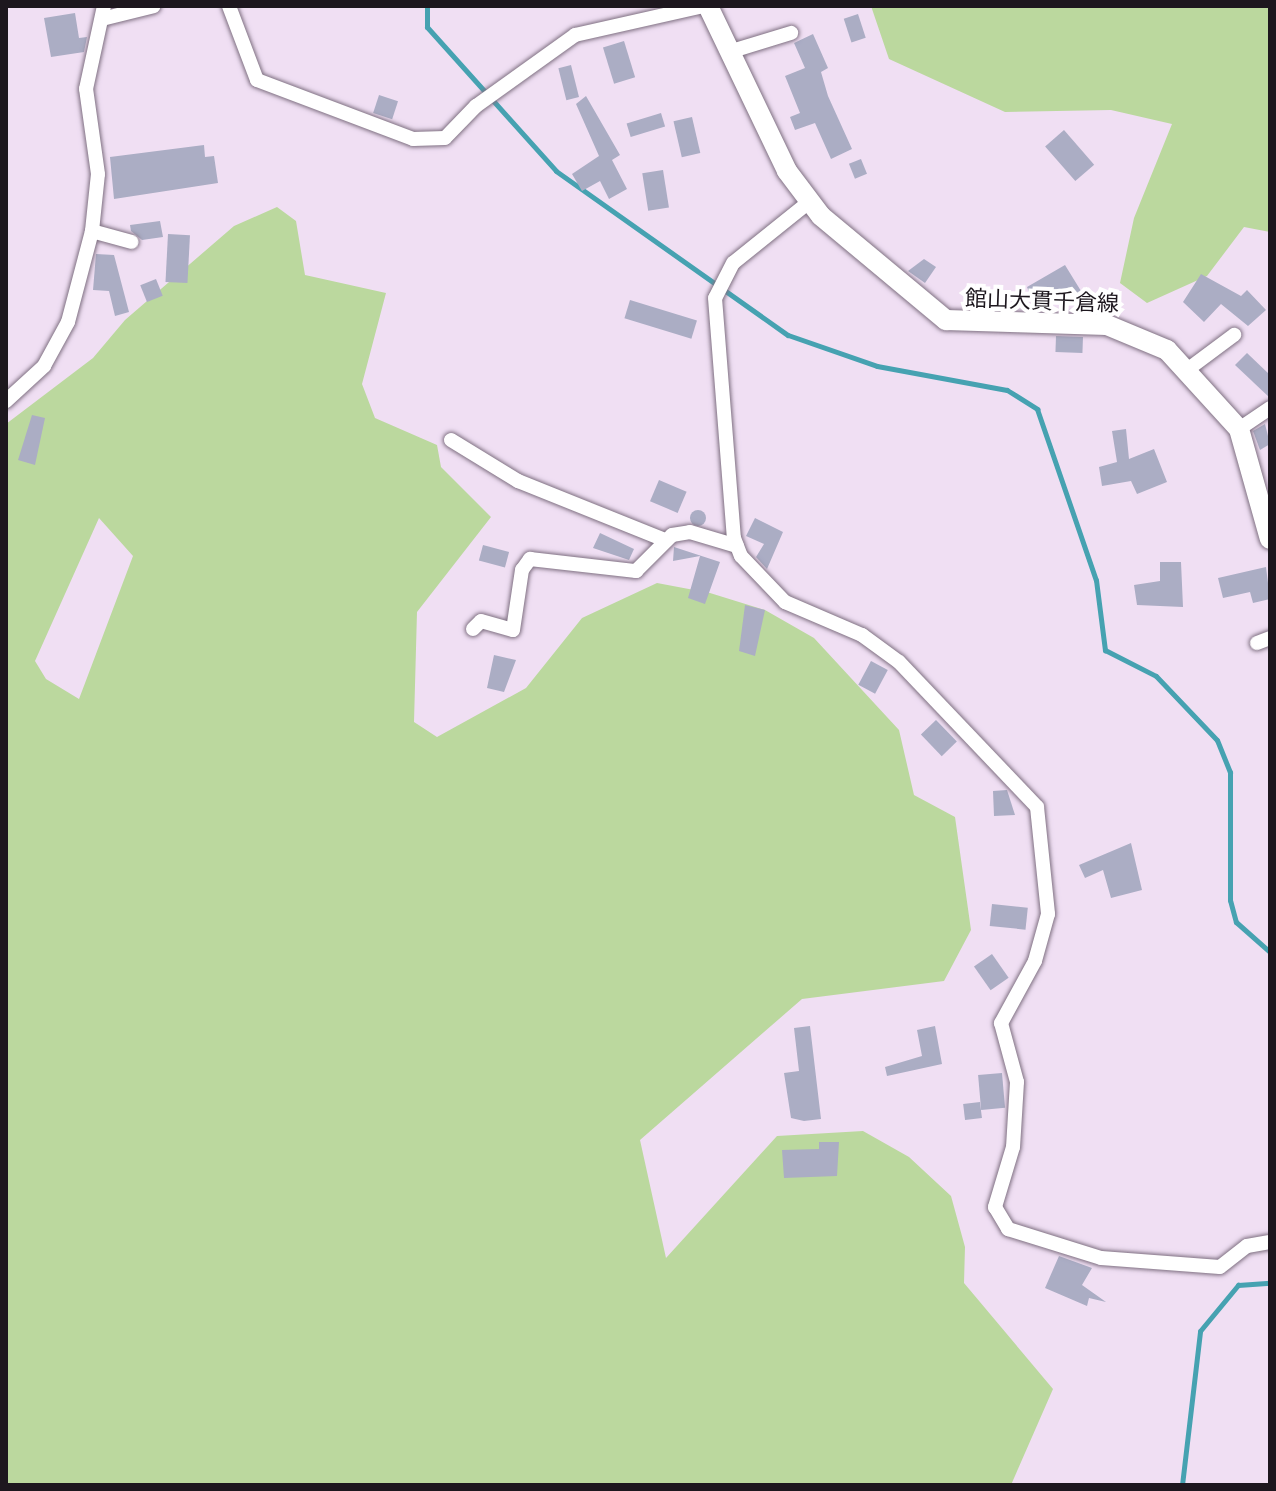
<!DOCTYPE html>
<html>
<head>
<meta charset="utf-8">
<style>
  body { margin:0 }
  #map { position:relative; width:1276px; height:1491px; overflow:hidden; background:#f0dff3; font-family:"Fira Sans","Noto Sans JP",sans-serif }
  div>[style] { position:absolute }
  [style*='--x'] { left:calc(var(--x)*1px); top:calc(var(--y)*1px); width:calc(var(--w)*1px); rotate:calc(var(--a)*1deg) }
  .green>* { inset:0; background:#bbd89e }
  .stream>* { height:5px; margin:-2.5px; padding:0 2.5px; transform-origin:2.5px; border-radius:2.5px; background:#46a2b1 }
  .building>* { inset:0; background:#abadc4; transform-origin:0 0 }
  .round { border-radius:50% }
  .roads { filter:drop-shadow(0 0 2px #7f7082) drop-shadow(0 0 2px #7f7082) }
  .minor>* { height:14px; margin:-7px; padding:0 7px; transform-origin:7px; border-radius:7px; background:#fff }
  .secondary>* { height:20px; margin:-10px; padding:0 10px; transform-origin:10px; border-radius:10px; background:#fff }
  span { translate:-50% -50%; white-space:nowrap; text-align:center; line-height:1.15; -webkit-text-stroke:8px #fff; paint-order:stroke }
  .street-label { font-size:22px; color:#1d171e }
  .frame { position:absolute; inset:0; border:8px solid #1d171e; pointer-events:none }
</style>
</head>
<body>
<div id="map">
  <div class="green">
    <div style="clip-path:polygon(871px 6px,1270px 6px,1270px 232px,1244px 227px,1207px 276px,1147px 303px,1120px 283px,1134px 218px,1172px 124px,1111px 110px,1005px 112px,889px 59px)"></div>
    <div style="clip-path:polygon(evenodd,277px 207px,296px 221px,305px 275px,386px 293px,362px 384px,375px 418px,437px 445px,441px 467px,491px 517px,417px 612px,414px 722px,437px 737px,526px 688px,582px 618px,657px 583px,710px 593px,765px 610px,814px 638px,899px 730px,914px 795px,955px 817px,971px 930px,944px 981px,802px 999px,640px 1140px,666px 1258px,777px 1136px,863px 1131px,909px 1157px,951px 1196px,965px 1247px,964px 1283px,1053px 1389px,1011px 1485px,6px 1485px,6px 424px,93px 358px,125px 320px,234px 226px,277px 207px,99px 518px,133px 556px,79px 699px,46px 679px,35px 661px,99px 518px)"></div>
  </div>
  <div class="stream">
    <div style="--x:427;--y:6;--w:21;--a:90"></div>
    <div style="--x:427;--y:27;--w:193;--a:48.1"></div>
    <div style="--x:556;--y:171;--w:284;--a:35.3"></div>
    <div style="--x:788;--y:335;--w:94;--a:19.2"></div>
    <div style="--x:877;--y:366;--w:132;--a:10.5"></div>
    <div style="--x:1007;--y:390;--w:36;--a:32"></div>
    <div style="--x:1037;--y:409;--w:181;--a:71"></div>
    <div style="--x:1096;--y:580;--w:71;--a:82.7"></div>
    <div style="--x:1105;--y:650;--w:57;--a:27"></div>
    <div style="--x:1156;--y:676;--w:88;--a:46.4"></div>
    <div style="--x:1217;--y:740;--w:35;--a:68"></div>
    <div style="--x:1230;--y:772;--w:128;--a:90"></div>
    <div style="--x:1230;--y:900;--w:23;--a:75"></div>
    <div style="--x:1236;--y:922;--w:45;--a:41.4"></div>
    <div style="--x:1182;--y:1485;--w:155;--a:-83.3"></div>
    <div style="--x:1200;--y:1331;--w:60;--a:-50.4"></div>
    <div style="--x:1238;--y:1285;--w:32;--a:-4"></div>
  </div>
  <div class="building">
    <div style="clip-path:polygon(75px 13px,79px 38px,87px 37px,84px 52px,51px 57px,44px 18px)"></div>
    <div style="left:858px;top:14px;width:25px;height:15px;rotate:72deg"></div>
    <div style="clip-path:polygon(813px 34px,828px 68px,821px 72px,828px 96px,852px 149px,831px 159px,815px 123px,795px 130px,790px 117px,800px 113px,785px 76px,805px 68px,794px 43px)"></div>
    <div style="left:624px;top:41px;width:38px;height:22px;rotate:73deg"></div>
    <div style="left:571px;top:65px;width:33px;height:13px;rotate:76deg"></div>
    <div style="left:379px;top:95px;width:20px;height:19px;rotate:18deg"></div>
    <div style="clip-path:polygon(586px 96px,620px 155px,612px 160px,627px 189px,609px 199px,600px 181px,582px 191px,572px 174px,599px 156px,576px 104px)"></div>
    <div style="left:661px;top:113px;width:14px;height:36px;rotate:73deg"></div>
    <div style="left:692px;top:117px;width:37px;height:19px;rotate:77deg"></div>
    <div style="left:1064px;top:130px;width:46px;height:25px;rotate:49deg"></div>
    <div style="clip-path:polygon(204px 145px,205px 157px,214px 156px,218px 183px,114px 199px,110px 157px)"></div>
    <div style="left:861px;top:159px;width:16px;height:13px;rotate:68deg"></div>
    <div style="left:663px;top:170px;width:38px;height:21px;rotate:81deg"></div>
    <div style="clip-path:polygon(160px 221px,163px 237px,142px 240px,131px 231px,130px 225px)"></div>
    <div style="left:168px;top:234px;width:22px;height:48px;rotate:3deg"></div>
    <div style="clip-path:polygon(96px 254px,114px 255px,129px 312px,115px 316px,109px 291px,93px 290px)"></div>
    <div style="clip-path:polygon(924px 259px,936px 267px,925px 283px,908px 271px)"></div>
    <div style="clip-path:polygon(1065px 265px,1089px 304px,1079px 311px,1065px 289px,1034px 305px,1027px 287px)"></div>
    <div style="clip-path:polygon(1201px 274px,1241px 296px,1247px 290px,1266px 310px,1248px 326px,1221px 304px,1204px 322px,1183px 302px)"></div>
    <div style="left:156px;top:279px;width:18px;height:17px;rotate:68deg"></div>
    <div style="left:630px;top:300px;width:70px;height:19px;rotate:17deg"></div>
    <div style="left:1056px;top:336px;width:27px;height:16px;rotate:2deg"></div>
    <div style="clip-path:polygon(1247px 353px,1270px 375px,1270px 398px,1235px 365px)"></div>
    <div style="clip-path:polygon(32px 415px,45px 418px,35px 465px,18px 460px)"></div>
    <div style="clip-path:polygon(1265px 424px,1270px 444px,1260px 450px,1253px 431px)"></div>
    <div style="clip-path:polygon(1126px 429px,1129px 459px,1154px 449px,1167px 482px,1137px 494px,1131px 481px,1102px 486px,1099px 467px,1117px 462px,1112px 431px)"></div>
    <div style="left:659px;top:480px;width:30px;height:23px;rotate:23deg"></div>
    <div class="round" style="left:690px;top:510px;width:16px;height:16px"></div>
    <div style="clip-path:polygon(755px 518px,783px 532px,767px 569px,756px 557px,764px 544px,746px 536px)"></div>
    <div style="clip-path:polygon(600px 533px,634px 549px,629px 560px,593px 548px)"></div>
    <div style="left:483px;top:545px;width:27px;height:16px;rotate:15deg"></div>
    <div style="clip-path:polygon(674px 547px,720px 562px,705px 604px,688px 598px,700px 556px,673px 561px)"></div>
    <div style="clip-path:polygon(1160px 562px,1181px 562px,1183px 607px,1137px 605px,1134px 585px,1160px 581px)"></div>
    <div style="clip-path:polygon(1266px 567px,1270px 599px,1253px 603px,1250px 592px,1223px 598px,1218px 578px)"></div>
    <div style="clip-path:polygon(745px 605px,765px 610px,755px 656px,739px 651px)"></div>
    <div style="clip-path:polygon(494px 655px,516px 660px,504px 692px,487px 688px)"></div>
    <div style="left:871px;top:661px;width:19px;height:27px;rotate:28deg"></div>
    <div style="left:936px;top:720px;width:30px;height:21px;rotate:46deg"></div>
    <div style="clip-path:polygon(1007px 790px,1015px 815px,994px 816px,993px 791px)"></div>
    <div style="clip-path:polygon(1131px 843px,1142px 890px,1111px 898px,1103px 870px,1085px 878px,1079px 865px)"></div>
    <div style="left:992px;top:904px;width:36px;height:22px;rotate:6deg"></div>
    <div style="left:992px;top:954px;width:29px;height:22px;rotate:55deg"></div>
    <div style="clip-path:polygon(810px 1026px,821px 1119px,804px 1121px,791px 1118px,784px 1073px,799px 1071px,794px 1028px)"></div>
    <div style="clip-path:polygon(935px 1026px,942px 1064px,887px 1076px,885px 1067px,922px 1056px,917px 1030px)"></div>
    <div style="left:1002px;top:1073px;width:35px;height:24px;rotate:85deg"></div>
    <div style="left:980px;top:1102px;width:16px;height:17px;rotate:83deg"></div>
    <div style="clip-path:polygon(819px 1142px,839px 1142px,837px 1176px,784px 1178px,782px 1150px,819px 1149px)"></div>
    <div style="clip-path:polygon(1059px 1256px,1092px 1268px,1082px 1285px,1106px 1302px,1089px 1298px,1087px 1306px,1045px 1288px)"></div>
  </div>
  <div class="roads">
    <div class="minor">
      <div style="--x:229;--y:6;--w:79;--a:69.3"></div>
      <div style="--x:257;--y:80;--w:167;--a:20.7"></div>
      <div style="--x:413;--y:139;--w:32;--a:-2"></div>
      <div style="--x:445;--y:138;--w:45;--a:-45.9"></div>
      <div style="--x:476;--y:106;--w:122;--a:-35.6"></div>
      <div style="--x:575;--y:35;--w:132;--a:-12.7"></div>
      <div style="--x:106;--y:18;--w:49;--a:-14"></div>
      <div style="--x:732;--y:51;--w:62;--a:-17"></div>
      <div style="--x:809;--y:202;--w:97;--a:141.2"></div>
      <div style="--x:733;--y:263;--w:39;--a:117"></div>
      <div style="--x:715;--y:298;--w:241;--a:85.5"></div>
      <div style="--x:734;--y:538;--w:19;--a:69"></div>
      <div style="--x:741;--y:556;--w:64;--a:46.3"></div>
      <div style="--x:785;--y:602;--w:84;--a:23.2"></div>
      <div style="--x:862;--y:635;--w:46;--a:36.1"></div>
      <div style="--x:899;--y:662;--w:200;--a:46.4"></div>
      <div style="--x:1037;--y:807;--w:108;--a:84.1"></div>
      <div style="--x:1048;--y:914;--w:49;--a:105.5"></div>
      <div style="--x:1035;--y:961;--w:71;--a:118.7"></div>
      <div style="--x:1001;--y:1023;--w:61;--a:74.8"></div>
      <div style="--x:1017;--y:1082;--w:65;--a:93.5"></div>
      <div style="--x:1013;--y:1147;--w:63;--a:106.7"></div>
      <div style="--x:995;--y:1207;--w:26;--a:59"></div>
      <div style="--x:1008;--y:1229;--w:97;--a:17.3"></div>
      <div style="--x:1101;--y:1258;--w:119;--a:4.3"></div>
      <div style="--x:1220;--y:1267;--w:34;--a:-38"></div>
      <div style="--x:1247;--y:1246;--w:23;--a:-10"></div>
      <div style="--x:92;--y:231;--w:41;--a:15.4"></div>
      <div style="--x:1187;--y:370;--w:59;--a:-36.7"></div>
      <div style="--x:6;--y:401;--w:52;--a:-42.6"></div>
      <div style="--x:44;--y:366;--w:50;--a:-61.4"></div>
      <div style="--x:68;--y:322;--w:94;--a:-75.2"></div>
      <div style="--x:92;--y:231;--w:57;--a:-84"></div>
      <div style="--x:98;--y:174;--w:86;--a:-98"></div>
      <div style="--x:86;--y:89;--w:85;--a:-77.8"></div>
      <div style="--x:1239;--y:429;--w:37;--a:-34"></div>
      <div style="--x:451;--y:440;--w:79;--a:31.5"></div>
      <div style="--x:518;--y:481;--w:155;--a:21.9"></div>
      <div style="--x:473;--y:629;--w:11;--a:-45"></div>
      <div style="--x:481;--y:621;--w:33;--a:16"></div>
      <div style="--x:513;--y:630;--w:61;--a:-81.5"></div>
      <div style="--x:522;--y:570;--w:14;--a:-54"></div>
      <div style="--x:530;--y:559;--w:107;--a:6.5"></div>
      <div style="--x:636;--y:571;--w:51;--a:-45"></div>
      <div style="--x:672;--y:535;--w:18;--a:-9"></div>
      <div style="--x:690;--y:532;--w:49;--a:16.6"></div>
      <div style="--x:1257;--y:643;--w:14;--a:-21"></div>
    </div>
    <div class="secondary">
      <div style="--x:708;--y:6;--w:183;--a:64.4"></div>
      <div style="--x:787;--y:171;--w:56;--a:52.9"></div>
      <div style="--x:821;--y:216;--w:163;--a:39.8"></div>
      <div style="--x:946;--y:320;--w:161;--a:1.8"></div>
      <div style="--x:1107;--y:325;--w:65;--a:22.6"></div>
      <div style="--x:1167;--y:350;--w:107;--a:47.7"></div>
      <div style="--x:1239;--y:429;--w:114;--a:74.3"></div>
    </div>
  </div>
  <div class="street-label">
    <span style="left:1042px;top:301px;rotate:2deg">館山大貫千倉線</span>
  </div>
  <div class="frame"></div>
</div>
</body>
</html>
